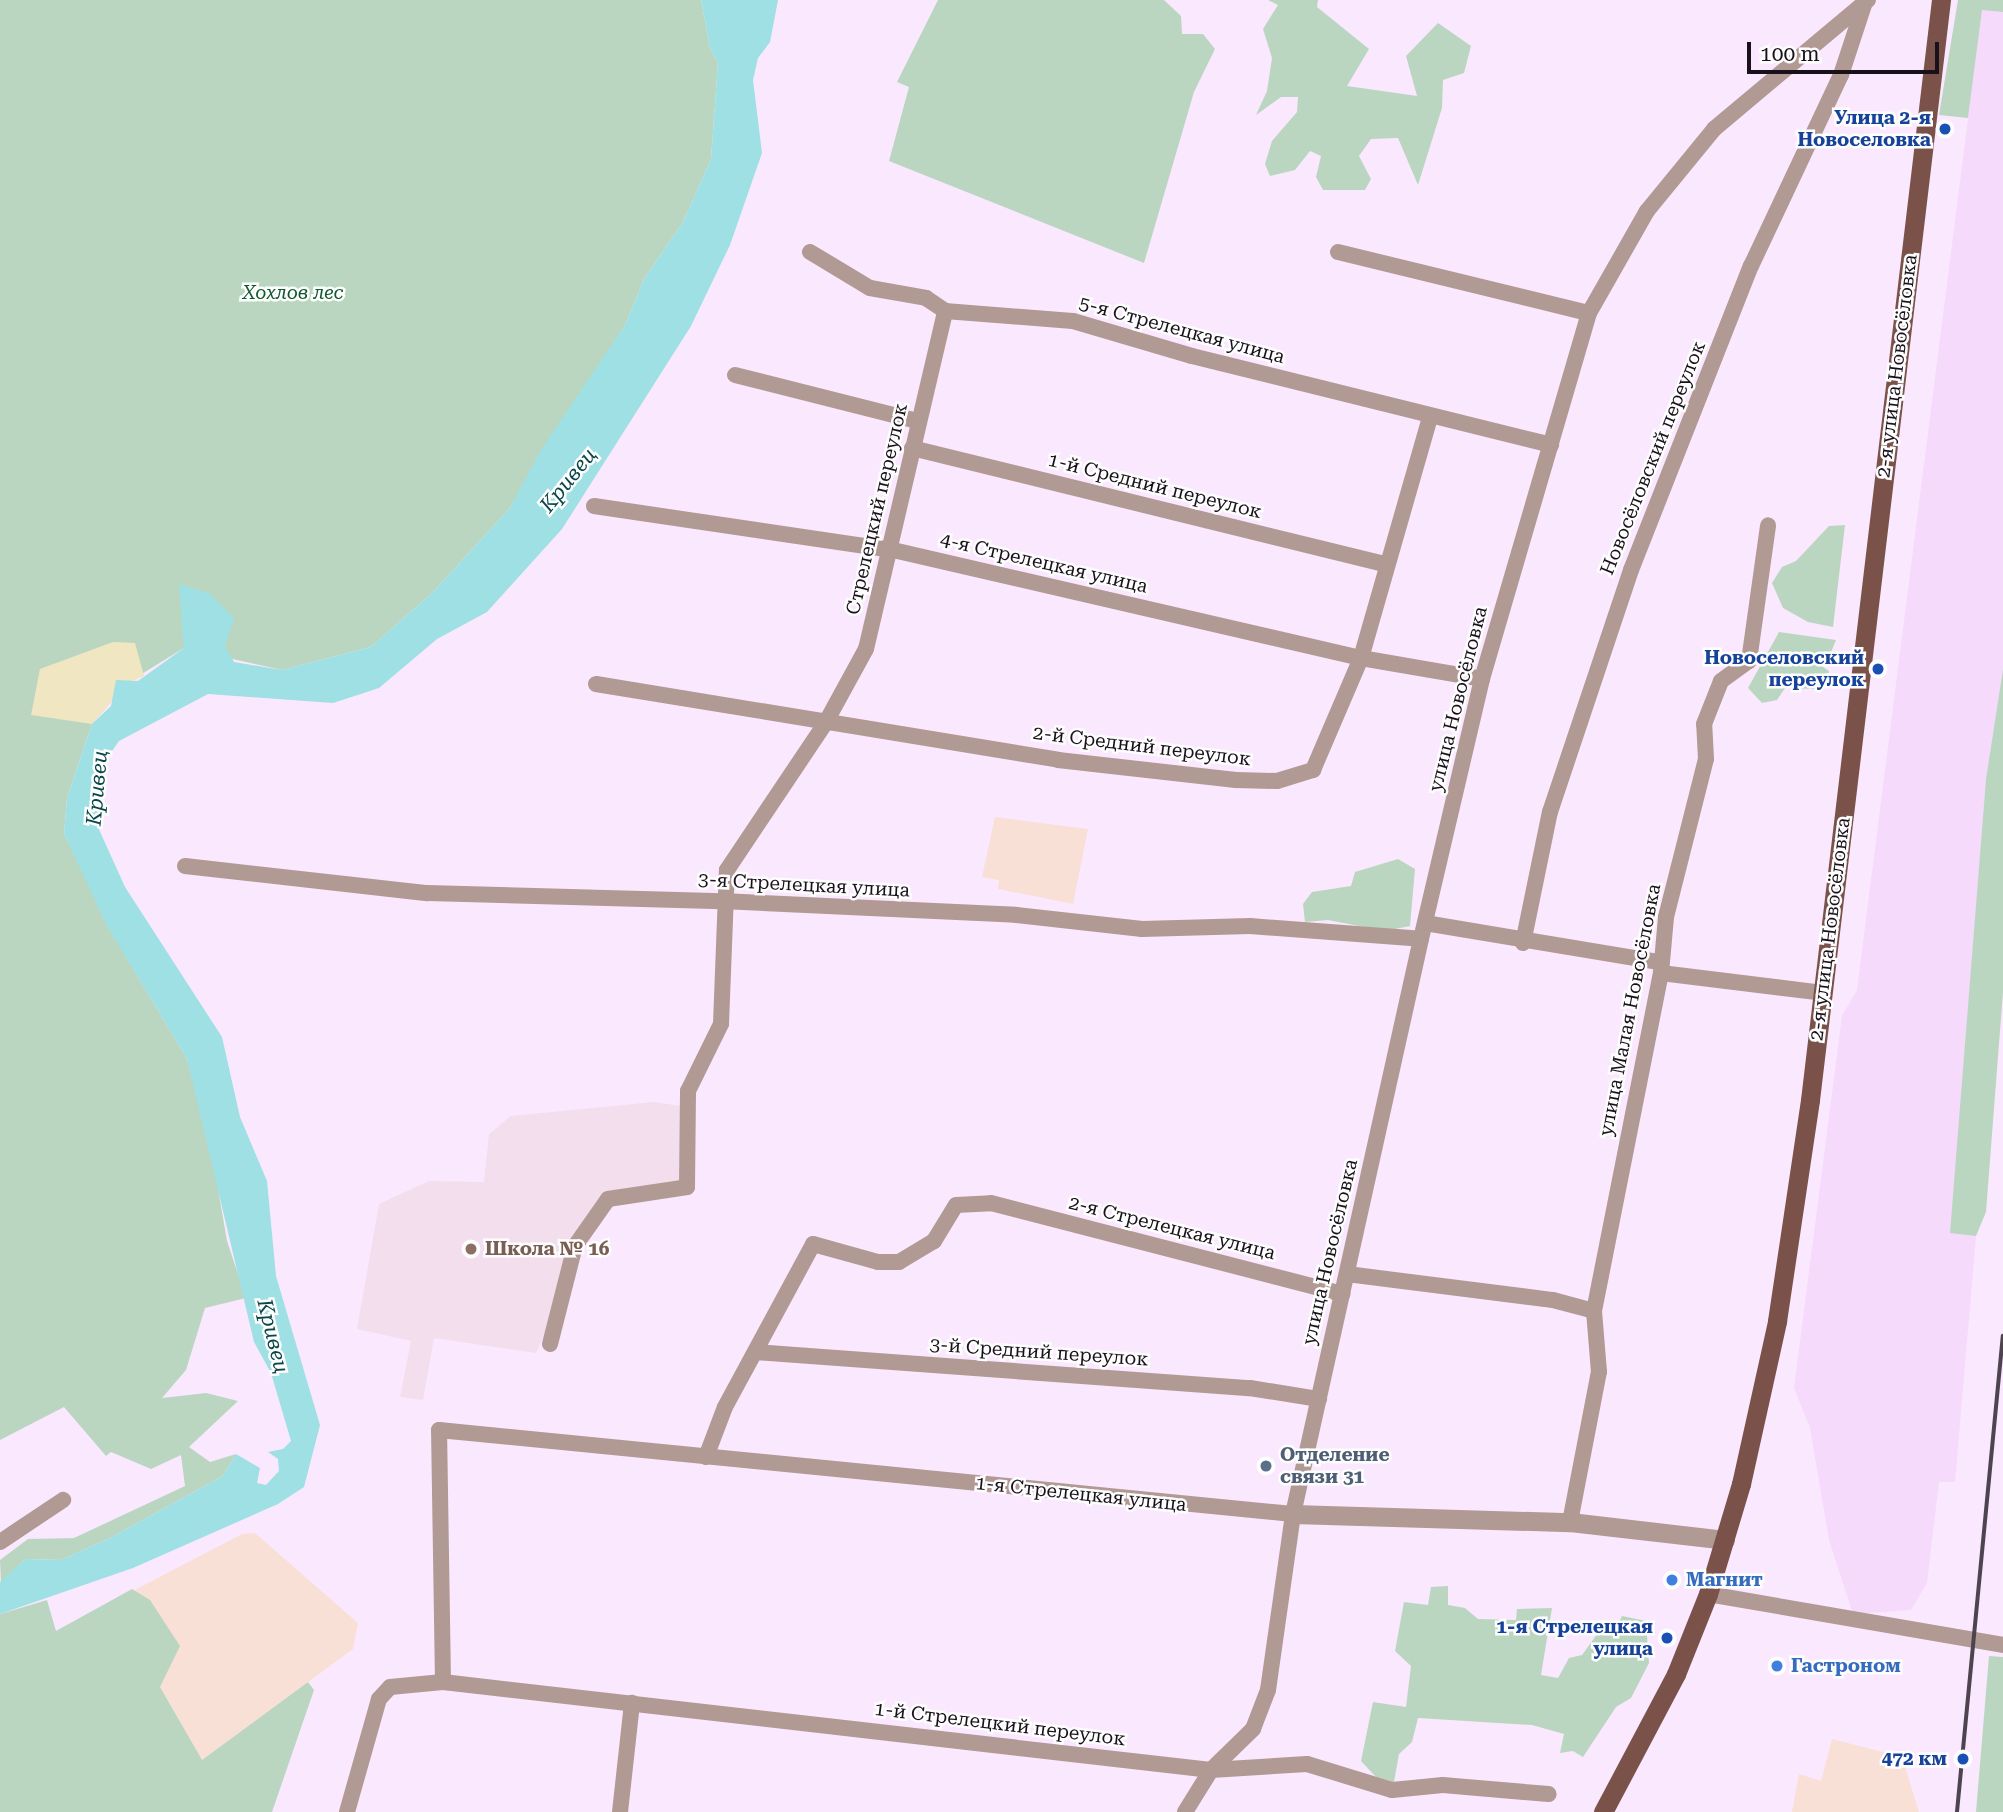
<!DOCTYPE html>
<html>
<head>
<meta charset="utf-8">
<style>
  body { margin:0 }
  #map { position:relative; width:2003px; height:1812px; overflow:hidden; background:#fae8fe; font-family:"Roboto Serif",serif }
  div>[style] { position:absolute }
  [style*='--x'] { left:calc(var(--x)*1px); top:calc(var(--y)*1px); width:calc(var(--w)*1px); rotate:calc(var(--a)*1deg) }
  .built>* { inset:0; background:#f5dafb }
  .industrial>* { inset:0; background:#f8e0d6 }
  .education>* { inset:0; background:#f3deed }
  .green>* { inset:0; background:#bad6c1 }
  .sand>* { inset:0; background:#f0e6c1 }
  .water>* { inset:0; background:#9ee0e3 }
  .minor>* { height:16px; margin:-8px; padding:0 8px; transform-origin:8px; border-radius:8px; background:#b19994 }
  .tertiary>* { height:19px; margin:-9.5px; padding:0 9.5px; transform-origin:9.5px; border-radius:9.5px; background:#b19994 }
  .primary>* { height:19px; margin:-9.5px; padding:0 9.5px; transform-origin:9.5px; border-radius:9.5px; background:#7a524a }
  .rail>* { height:3.5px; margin:-1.75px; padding:0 1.75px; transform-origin:1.75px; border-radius:1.75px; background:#4d4450 }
  .dots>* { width:19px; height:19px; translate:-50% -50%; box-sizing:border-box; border:4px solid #fdfdfd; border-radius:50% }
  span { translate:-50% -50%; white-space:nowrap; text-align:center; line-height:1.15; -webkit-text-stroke:5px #fdfdfd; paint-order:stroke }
  .transit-label { font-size:19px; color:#164399; font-weight:700 }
  .right { translate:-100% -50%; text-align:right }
  .park-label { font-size:19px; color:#11582f; font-style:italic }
  .street-label { font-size:19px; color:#18111a }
  .education-label { font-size:19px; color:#785e54; font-weight:700 }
  .left { translate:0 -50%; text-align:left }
  .service-label { font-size:19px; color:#4e5e75; font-weight:700 }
  .shop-label { font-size:19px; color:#366cbe; font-weight:700 }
  .water-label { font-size:21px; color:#094649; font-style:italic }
  .scale { position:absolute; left:1747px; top:42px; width:192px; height:32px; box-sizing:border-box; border:4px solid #18111a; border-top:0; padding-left:9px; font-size:21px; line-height:24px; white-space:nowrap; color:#18111a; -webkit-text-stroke:5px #fdfdfd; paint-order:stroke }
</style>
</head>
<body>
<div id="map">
  <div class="built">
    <div style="clip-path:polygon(1982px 9px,2003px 12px,2003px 670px,1986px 779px,1951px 1232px,1976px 1236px,1955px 1482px,1939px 1482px,1927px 1583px,1911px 1610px,1868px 1613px,1852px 1611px,1829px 1540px,1810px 1428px,1794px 1388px,1842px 1016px,1857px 990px)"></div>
  </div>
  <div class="industrial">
    <div style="clip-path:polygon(995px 817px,1088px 829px,1073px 904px,998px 889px,999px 880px,982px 877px)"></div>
    <div style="clip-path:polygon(255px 1533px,358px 1623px,353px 1649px,202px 1760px,56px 1631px,242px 1534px)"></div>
    <div style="clip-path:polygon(1832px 1739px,1902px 1757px,1919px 1812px,1792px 1812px,1799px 1774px,1821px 1781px)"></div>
  </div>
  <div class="education">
    <div style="clip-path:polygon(654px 1102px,681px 1106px,679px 1185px,605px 1197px,536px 1353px,434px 1338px,423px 1400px,400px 1397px,411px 1341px,357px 1329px,379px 1204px,429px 1181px,484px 1182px,489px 1134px,511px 1116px)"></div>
  </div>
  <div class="green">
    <div style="clip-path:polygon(0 0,701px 0,710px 48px,718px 63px,711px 159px,683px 222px,644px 279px,625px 325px,509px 509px,432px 593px,371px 647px,282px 670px,184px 648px,127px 683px,92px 724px,67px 798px,64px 834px,126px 957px,187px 1059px,210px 1142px,227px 1241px,246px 1298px,205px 1308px,186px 1370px,162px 1398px,206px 1393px,238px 1401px,189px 1447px,210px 1462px,236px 1454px,223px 1476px,110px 1538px,61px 1560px,25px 1559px,1px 1583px,0 1560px,28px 1539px,74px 1538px,185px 1486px,181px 1455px,151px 1469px,111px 1452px,106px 1456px,64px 1407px,0 1440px)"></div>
    <div style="clip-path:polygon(938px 0,1164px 0,1181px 16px,1182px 34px,1203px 34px,1215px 49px,1194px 92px,1144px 263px,889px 161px,909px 87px,897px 82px)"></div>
    <div style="clip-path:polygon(1268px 0,1318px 0,1317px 7px,1369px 49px,1347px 86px,1417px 96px,1406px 56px,1438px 23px,1471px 46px,1464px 73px,1443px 80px,1442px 108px,1418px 185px,1398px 138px,1371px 139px,1359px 156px,1371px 179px,1365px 190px,1323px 190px,1316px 177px,1321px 156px,1310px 151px,1295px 170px,1270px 176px,1265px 164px,1272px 141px,1297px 112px,1298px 97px,1281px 97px,1256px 115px,1267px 91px,1272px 58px,1263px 29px,1278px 5px)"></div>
    <div style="clip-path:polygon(1958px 0,2003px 0,2003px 12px,1982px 10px,1968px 118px,1939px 115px)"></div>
    <div style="clip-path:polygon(1845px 525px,1833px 627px,1808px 622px,1783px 608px,1772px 583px,1782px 567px,1796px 561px,1829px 526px)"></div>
    <div style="clip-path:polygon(1779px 632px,1836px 640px,1827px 662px,1811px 659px,1829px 671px,1828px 680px,1819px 689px,1785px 688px,1777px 700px,1762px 703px,1748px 688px)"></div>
    <div style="clip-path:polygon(2003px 669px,2003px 992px,1986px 1212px,1976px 1236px,1950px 1233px,1986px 779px)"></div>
    <div style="clip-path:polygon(1398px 859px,1415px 869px,1410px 926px,1385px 931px,1328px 920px,1305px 922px,1303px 904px,1312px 892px,1351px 886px,1355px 872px)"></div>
    <div style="clip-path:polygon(1448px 1586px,1448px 1605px,1465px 1608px,1478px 1619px,1516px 1620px,1517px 1609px,1552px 1608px,1541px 1675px,1558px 1678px,1569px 1658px,1582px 1655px,1600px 1630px,1616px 1628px,1622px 1616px,1646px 1621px,1649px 1663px,1631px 1698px,1616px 1707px,1583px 1757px,1573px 1751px,1560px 1753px,1564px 1734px,1532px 1725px,1418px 1718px,1412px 1742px,1399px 1754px,1394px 1782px,1376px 1777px,1361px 1761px,1373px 1702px,1406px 1707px,1411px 1666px,1395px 1651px,1404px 1602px,1428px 1605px,1431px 1587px)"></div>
    <div style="clip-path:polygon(132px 1589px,150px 1600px,180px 1646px,160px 1687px,202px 1760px,308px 1682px,314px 1690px,272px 1812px,0 1812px,0 1614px,47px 1600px,56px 1631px)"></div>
    <div style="clip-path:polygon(1989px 1656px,2003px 1657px,2003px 1812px,1976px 1812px)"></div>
  </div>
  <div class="sand">
    <div style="clip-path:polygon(113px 642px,135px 643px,144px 676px,127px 683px,92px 724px,31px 715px,40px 669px)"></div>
  </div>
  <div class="water">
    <div style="clip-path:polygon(701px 0,778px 0,770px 42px,758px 58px,753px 80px,762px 153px,730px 245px,691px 326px,562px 529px,487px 612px,437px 639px,379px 688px,333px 703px,208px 694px,119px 741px,103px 764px,97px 825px,125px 887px,222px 1037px,240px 1117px,267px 1181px,276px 1276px,320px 1425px,304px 1487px,278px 1504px,133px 1568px,0 1614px,0 1582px,25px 1559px,61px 1560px,110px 1538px,223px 1476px,236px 1454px,260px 1468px,257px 1483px,266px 1485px,279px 1471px,278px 1459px,268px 1452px,283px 1449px,291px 1441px,271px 1373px,254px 1342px,187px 1059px,107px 926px,64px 834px,67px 798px,92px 724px,111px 706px,116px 680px,138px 681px,184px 648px,179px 584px,210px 594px,234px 618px,225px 646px,234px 662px,282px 670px,371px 647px,432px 593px,509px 509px,541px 450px,625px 325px,644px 279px,683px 222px,711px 159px,718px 63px,710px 48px)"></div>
  </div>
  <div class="minor">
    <div style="--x:810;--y:252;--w:70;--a:31"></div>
    <div style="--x:870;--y:288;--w:57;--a:10.1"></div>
    <div style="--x:926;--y:298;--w:23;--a:34"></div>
    <div style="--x:945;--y:311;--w:128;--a:4.5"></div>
    <div style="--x:1073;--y:321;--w:124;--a:16.4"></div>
    <div style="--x:1192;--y:356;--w:370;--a:13.9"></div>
    <div style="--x:1338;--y:252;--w:258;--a:13.7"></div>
    <div style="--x:735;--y:375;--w:188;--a:14.2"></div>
    <div style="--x:912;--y:448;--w:489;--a:13.8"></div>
    <div style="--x:594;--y:506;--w:302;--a:8.4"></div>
    <div style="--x:893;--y:550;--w:480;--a:13"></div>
    <div style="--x:1361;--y:658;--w:123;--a:9.8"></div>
    <div style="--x:596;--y:684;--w:468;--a:9.3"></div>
    <div style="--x:1058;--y:760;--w:179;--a:6.4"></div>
    <div style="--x:1236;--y:780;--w:41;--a:1.4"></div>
    <div style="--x:1277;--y:781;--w:38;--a:-17"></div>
    <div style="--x:1313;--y:770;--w:122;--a:-66.8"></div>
    <div style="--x:1361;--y:658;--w:251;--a:-74"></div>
    <div style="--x:185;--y:866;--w:244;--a:6.4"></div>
    <div style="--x:427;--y:893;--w:295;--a:1.6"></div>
    <div style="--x:722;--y:901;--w:294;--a:2.7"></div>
    <div style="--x:1016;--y:915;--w:127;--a:6.3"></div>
    <div style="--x:1142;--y:929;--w:108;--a:-1.6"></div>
    <div style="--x:1250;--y:926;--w:171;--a:4.3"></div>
    <div style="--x:1425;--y:923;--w:236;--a:9.5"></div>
    <div style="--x:1523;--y:943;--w:134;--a:-78.4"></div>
    <div style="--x:1550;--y:812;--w:255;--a:-71.5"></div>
    <div style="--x:1631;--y:570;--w:327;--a:-68.5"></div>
    <div style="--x:1751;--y:266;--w:211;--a:-64.8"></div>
    <div style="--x:1841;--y:75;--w:77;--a:-71.8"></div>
    <div style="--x:1661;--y:973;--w:163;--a:7"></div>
    <div style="--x:1347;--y:1274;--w:208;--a:7.2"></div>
    <div style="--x:1553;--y:1300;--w:42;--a:15"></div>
    <div style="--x:550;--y:1344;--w:101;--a:-75.7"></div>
    <div style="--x:575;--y:1246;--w:57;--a:-54.9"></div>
    <div style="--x:608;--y:1199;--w:80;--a:-8.6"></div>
    <div style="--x:687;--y:1187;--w:96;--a:-89.4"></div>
    <div style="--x:688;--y:1091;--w:75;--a:-63.8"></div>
    <div style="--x:721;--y:1024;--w:154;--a:-87.8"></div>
    <div style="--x:727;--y:870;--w:178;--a:-56.2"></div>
    <div style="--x:826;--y:722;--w:83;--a:-61.3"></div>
    <div style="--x:866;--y:649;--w:347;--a:-76.8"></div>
    <div style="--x:755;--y:1352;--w:496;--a:4.2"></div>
    <div style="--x:1250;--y:1388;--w:70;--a:9.1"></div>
    <div style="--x:706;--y:1457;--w:53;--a:-69.2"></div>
    <div style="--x:725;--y:1407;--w:185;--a:-61.6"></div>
    <div style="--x:813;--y:1244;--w:67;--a:15.5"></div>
    <div style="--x:878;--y:1262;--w:21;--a:0"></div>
    <div style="--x:899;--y:1262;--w:41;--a:-31"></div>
    <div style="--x:934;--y:1241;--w:42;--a:-58.6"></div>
    <div style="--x:956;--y:1205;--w:35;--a:-3"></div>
    <div style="--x:991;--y:1203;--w:363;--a:14.5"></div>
    <div style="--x:1570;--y:1522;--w:153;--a:-79.1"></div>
    <div style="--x:1599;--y:1372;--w:61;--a:-94.7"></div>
    <div style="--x:1594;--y:1311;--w:345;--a:-78.8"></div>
    <div style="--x:1661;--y:973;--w:56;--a:-84.9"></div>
    <div style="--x:1666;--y:917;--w:163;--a:-75.8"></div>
    <div style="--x:1706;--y:759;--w:35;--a:-93"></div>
    <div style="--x:1704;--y:724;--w:46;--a:-68.4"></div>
    <div style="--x:1721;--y:681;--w:34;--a:-36"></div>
    <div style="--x:1749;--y:661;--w:137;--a:-82"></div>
    <div style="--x:0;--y:1542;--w:76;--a:-33.7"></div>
    <div style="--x:1708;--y:1594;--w:299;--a:9.8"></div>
    <div style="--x:443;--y:1682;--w:252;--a:-90.9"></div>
    <div style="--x:439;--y:1430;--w:858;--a:5.62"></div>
    <div style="--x:347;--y:1812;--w:117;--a:-74.2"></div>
    <div style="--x:379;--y:1699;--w:16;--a:-47"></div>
    <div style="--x:390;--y:1687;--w:53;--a:-5.4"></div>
    <div style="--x:443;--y:1682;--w:773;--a:6.54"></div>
    <div style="--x:1211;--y:1770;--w:96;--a:-3.6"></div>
    <div style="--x:1307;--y:1764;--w:89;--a:17"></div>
    <div style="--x:1392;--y:1790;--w:51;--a:-5.6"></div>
    <div style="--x:1443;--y:1785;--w:106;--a:4.9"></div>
    <div style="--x:620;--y:1812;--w:110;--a:-83.7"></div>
    <div style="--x:1185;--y:1812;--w:49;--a:-58.2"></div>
    <div style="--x:1211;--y:1770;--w:59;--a:-44.3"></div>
    <div style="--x:1253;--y:1729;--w:42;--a:-69"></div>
    <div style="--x:1268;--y:1690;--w:178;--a:-81.9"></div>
    <div style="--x:1293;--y:1514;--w:589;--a:-77.45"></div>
    <div style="--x:1421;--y:939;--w:267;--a:-76.8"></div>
    <div style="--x:1482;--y:679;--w:381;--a:-73.7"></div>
    <div style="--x:1589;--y:313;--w:117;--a:-60.4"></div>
    <div style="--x:1647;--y:211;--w:106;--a:-50.7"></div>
    <div style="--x:1714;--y:129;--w:201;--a:-40"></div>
  </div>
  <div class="tertiary">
    <div style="--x:1293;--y:1514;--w:277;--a:1.7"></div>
    <div style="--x:1570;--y:1522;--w:156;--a:6.6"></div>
  </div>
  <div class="primary">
    <div style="--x:1603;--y:1812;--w:156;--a:-62.1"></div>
    <div style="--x:1676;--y:1674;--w:86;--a:-68.2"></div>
    <div style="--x:1708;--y:1594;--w:115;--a:-73.3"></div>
    <div style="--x:1741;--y:1484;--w:167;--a:-77.5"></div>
    <div style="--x:1777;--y:1321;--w:223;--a:-81.5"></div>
    <div style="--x:1810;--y:1100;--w:1108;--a:-83.21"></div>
  </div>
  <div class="rail">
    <div style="--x:1957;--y:1812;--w:478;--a:-84.5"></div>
  </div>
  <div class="dots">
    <div style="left:1945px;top:129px;background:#1a4fb4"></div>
    <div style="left:1878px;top:669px;background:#1a4fb4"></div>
    <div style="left:471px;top:1249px;background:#8d6e63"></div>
    <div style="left:1266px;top:1466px;background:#5c6f8a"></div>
    <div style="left:1672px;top:1580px;background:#3f7fe0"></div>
    <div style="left:1667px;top:1638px;background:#1a4fb4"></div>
    <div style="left:1777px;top:1666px;background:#3f7fe0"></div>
    <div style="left:1963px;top:1759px;background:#1a4fb4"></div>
  </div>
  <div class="transit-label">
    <span class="right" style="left:1931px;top:129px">Улица 2-я<br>Новоселовка</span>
    <span class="right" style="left:1864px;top:669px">Новоселовский<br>переулок</span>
    <span class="right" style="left:1653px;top:1638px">1-я Стрелецкая<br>улица</span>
    <span class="right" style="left:1947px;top:1759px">472 км</span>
  </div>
  <div class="park-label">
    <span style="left:293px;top:293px">Хохлов лес</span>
  </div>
  <div class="street-label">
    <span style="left:1182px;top:330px;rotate:15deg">5-я Стрелецкая улица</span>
    <span style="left:1897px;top:366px;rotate:-83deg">2-я улица Новосёловка</span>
    <span style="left:1653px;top:458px;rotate:-68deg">Новосёловский переулок</span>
    <span style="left:1155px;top:486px;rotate:14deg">1-й Средний переулок</span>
    <span style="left:877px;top:509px;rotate:-77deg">Стрелецкий переулок</span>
    <span style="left:1044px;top:563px;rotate:13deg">4-я Стрелецкая улица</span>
    <span style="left:1458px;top:699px;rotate:-76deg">улица Новосёловка</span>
    <span style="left:1142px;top:746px;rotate:7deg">2-й Средний переулок</span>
    <span style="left:804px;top:885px;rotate:3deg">3-я Стрелецкая улица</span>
    <span style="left:1830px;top:929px;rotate:-83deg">2-я улица Новосёловка</span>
    <span style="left:1630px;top:1010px;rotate:-79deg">улица Малая Новосёловка</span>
    <span style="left:1172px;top:1228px;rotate:14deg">2-я Стрелецкая улица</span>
    <span style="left:1330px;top:1252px;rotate:-77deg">улица Новосёловка</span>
    <span style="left:1039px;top:1352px;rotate:4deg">3-й Средний переулок</span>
    <span style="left:1081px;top:1494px;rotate:6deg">1-я Стрелецкая улица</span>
    <span style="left:1000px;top:1724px;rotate:7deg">1-й Стрелецкий переулок</span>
  </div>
  <div class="education-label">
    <span class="left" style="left:485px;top:1249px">Школа № 16</span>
  </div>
  <div class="service-label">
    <span class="left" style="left:1280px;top:1466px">Отделение<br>связи 31</span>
  </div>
  <div class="shop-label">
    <span class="left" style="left:1686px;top:1580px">Магнит</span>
    <span class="left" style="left:1791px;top:1666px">Гастроном</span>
  </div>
  <div class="water-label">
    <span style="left:568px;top:480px;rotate:-51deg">Кривец</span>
    <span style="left:97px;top:788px;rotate:-85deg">Кривец</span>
    <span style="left:273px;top:1336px;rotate:76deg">Кривец</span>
  </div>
  <div class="scale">100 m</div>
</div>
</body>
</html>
